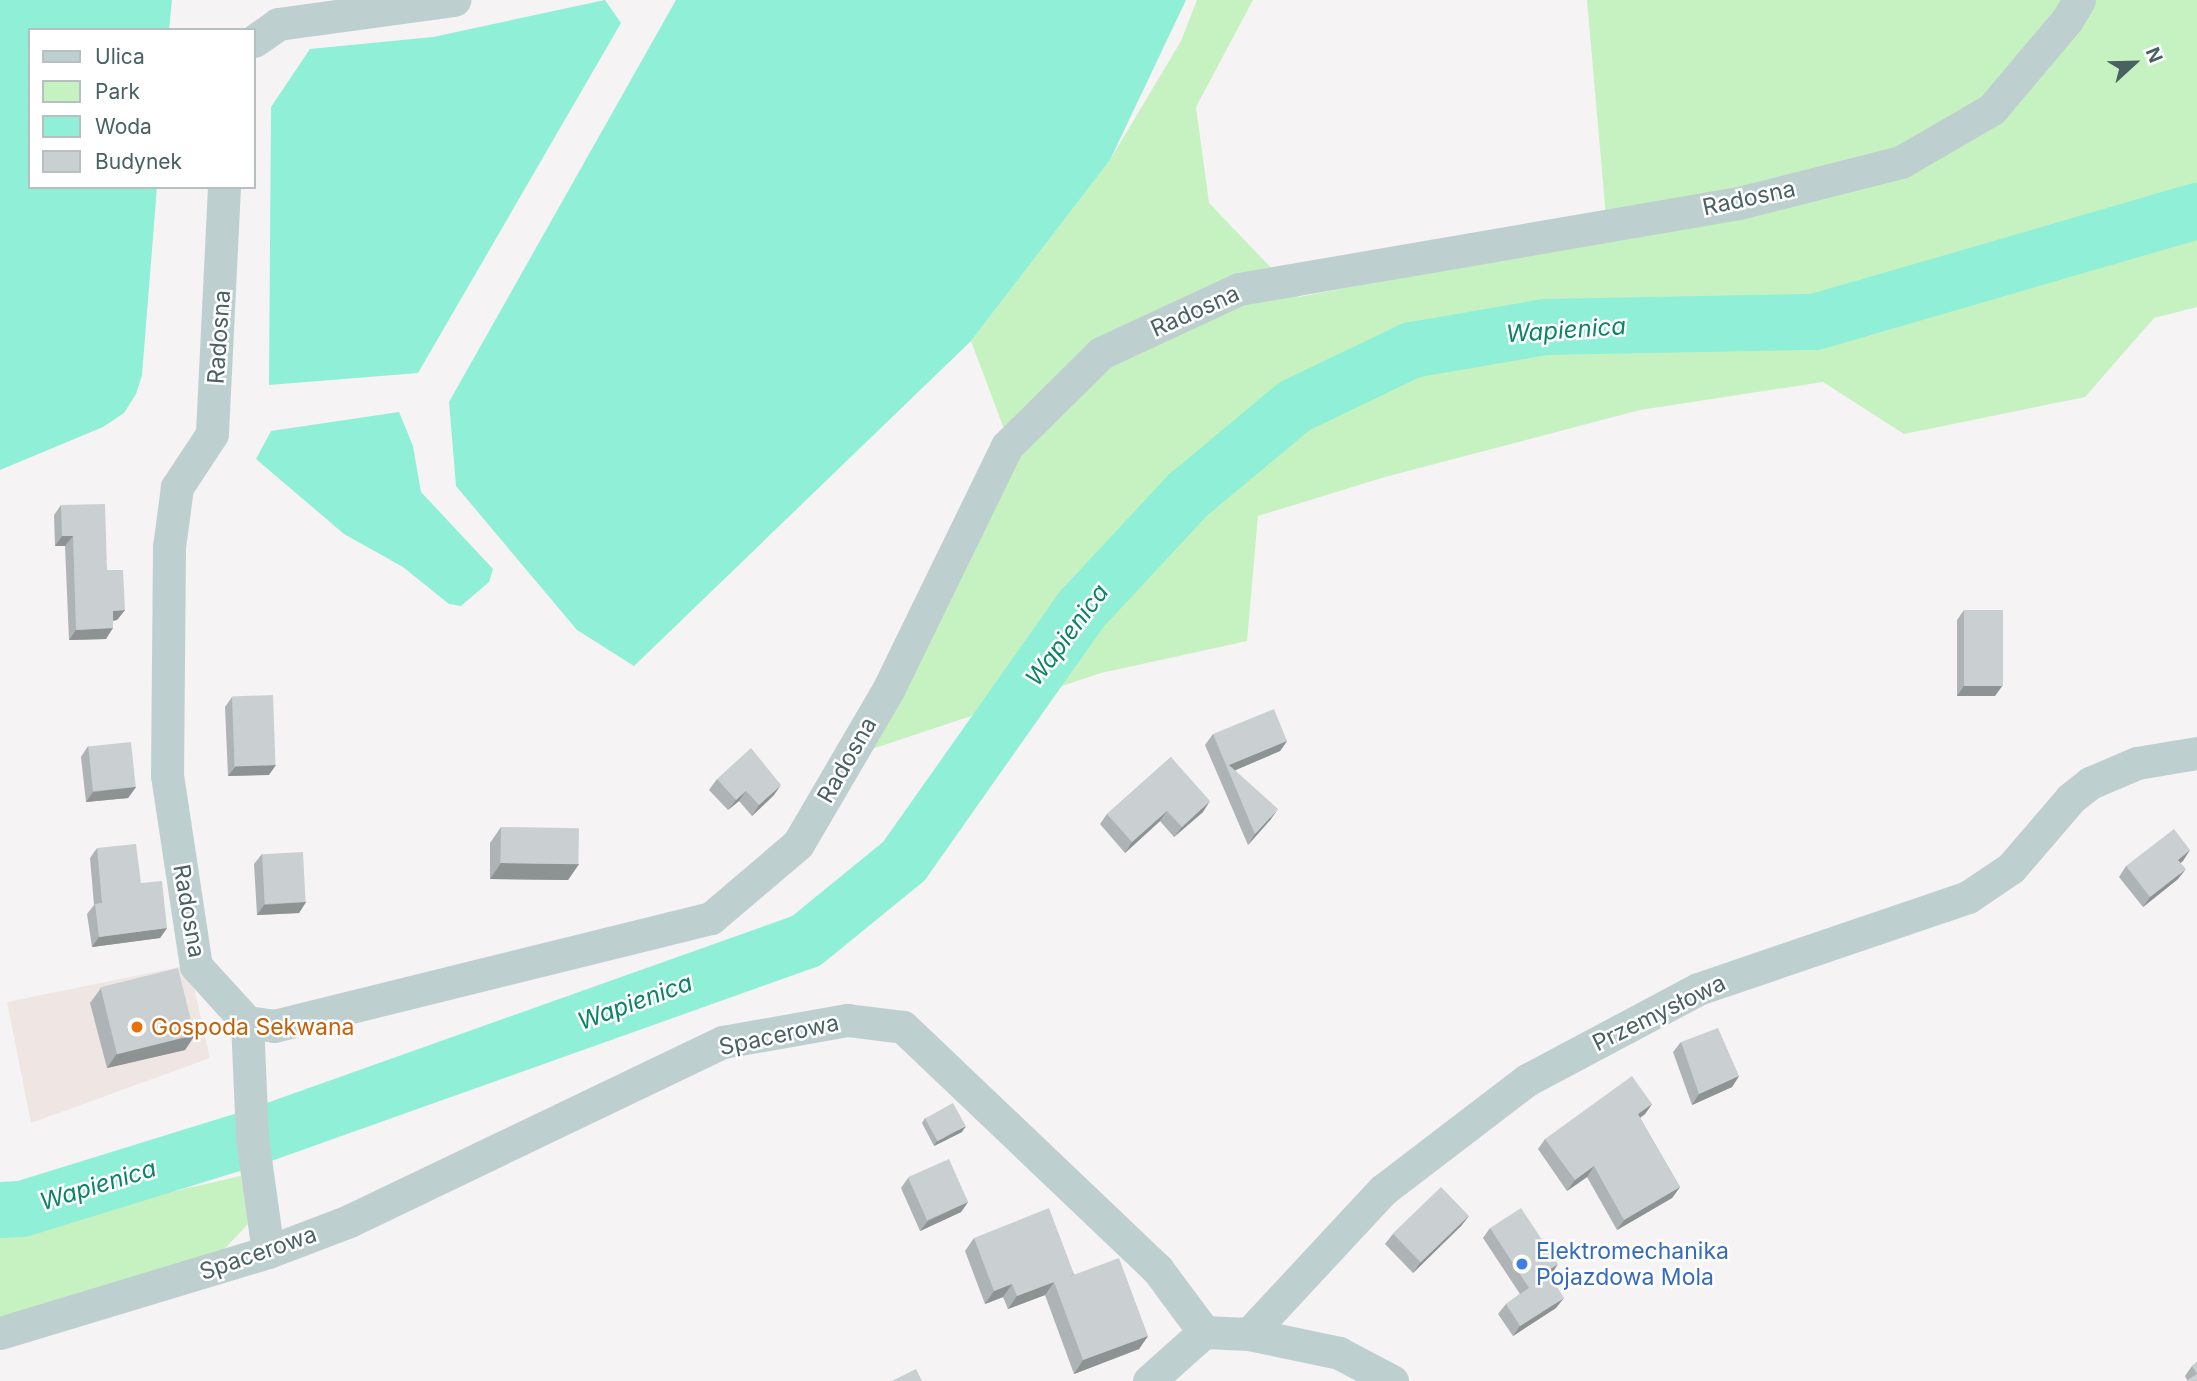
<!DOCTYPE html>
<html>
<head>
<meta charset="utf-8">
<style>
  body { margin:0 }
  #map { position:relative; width:2197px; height:1381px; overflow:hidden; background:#f5f3f4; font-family:Inter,sans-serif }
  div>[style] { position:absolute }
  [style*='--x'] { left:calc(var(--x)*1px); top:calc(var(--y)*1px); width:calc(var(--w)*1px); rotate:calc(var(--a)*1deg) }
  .commercial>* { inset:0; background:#efe6e4 }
  .green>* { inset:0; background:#c6f2c2 }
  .water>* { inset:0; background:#8fefd7 }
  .river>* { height:56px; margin:-28px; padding:0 28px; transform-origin:28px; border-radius:28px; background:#8fefd7 }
  .street>* { height:33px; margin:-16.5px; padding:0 16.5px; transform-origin:16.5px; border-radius:16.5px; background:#becfcf }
  .wall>* { inset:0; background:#aeb3b5 }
  .shaded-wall>* { inset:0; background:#8d9293 }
  .building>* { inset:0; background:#cad0d2; transform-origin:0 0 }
  .dots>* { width:19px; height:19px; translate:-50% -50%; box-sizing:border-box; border:4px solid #fff; border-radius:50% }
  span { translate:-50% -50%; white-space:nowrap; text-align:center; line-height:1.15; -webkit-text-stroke:5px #fff; paint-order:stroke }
  .street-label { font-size:23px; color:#4a6161 }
  .food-label { font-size:23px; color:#c56008 }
  .left { translate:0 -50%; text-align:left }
  .shop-label { font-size:23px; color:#366cbe }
  .water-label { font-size:24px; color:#0b8466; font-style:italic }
  .legend { position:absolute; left:28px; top:28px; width:228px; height:161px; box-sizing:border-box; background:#fff; border:2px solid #b7c0c0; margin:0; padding:9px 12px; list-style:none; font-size:21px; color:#4a6161 }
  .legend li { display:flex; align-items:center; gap:14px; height:35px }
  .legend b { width:35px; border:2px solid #b7c0c0 }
  .north { position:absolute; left:2099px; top:28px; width:70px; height:70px; -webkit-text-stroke:5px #fff; paint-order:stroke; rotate:68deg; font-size:19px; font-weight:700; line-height:28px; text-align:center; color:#4a6161 }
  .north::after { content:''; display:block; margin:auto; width:24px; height:32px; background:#4a6161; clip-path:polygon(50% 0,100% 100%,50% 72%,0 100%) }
</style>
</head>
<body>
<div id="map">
  <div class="commercial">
    <div style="clip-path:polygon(189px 965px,210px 1058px,31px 1123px,7px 1002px)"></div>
  </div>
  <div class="green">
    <div style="clip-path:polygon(1197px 0,1253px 0,1196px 107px,1209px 203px,1299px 297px,1739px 213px,1899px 171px,2091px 0,2197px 0,2197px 307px,2154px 318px,2085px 397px,1904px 434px,1823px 382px,1640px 410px,1385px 477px,1258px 516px,1247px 641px,1101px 673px,872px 749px,1015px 458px,971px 341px,1110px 160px,1181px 41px)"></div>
    <div style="clip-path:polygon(1587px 0,2061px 0,2057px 14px,1984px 101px,1894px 154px,1606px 217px)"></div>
    <div style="clip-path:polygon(241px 1176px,248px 1224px,214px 1260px,0 1325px,0 1231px)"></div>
  </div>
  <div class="water">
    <div style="clip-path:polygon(0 0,172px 0,169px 30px,30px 30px,30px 187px,157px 187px,142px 375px,136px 394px,124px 413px,103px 427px,0 470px)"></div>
    <div style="clip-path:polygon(605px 0,621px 23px,418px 373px,269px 385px,271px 107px,310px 49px,433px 37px)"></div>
    <div style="clip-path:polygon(676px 0,1186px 0,1110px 160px,971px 341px,634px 666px,577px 630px,456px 486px,449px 402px)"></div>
    <div style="clip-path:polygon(399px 412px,413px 446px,421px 492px,493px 569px,489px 582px,461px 606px,449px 604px,403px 567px,344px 534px,256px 459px,271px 431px)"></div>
  </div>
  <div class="river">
    <div style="--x:0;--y:1210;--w:22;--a:-3"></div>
    <div style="--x:22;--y:1209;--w:241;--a:-17.2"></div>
    <div style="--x:252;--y:1138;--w:588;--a:-19.58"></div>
    <div style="--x:806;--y:941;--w:127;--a:-39.2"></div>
    <div style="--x:904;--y:861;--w:309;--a:-54.8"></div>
    <div style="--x:1082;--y:609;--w:156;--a:-47.1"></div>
    <div style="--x:1188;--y:495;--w:139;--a:-39.8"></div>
    <div style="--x:1295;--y:406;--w:130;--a:-25.6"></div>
    <div style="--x:1412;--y:350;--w:135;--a:-9.8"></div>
    <div style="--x:1545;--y:327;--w:270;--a:-1.1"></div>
    <div style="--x:1815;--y:322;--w:398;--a:-16.2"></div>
  </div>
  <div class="street">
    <div style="--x:254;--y:41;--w:29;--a:-35"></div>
    <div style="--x:278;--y:24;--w:178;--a:-7.8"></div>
    <div style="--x:224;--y:187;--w:247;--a:92.8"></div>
    <div style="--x:212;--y:434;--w:64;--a:123.4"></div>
    <div style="--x:177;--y:487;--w:61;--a:97.6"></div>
    <div style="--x:169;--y:547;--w:228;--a:90.5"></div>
    <div style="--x:167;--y:775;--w:193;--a:81.4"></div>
    <div style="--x:196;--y:966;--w:76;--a:47.7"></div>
    <div style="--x:247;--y:1022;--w:27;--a:8"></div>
    <div style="--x:274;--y:1026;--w:450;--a:-13.9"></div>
    <div style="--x:711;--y:918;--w:114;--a:-40.4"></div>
    <div style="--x:798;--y:844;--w:178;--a:-59.7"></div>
    <div style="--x:888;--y:690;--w:271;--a:-64"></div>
    <div style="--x:1007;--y:446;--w:132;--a:-44.7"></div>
    <div style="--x:1101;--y:353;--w:152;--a:-24.9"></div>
    <div style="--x:1239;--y:289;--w:507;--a:-9.76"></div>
    <div style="--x:1739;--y:203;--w:167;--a:-14.2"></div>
    <div style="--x:1901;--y:162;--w:105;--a:-30.2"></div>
    <div style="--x:1992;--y:109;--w:116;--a:-49.9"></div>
    <div style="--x:2067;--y:20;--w:23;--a:-59"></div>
    <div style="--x:247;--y:1022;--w:116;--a:87.5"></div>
    <div style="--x:252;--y:1138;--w:115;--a:82"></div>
    <div style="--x:0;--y:1333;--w:280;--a:-16.8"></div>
    <div style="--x:268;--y:1252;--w:87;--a:-20.9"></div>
    <div style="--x:349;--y:1221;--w:415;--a:-25.6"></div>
    <div style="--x:723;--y:1042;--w:126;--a:-10.1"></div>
    <div style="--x:847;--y:1020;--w:56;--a:7.1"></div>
    <div style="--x:903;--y:1027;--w:352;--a:43.6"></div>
    <div style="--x:1158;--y:1270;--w:77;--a:53.4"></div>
    <div style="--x:1204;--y:1332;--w:45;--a:2.5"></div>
    <div style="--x:1249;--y:1334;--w:92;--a:11.9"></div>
    <div style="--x:1339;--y:1353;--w:60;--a:27.8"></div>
    <div style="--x:1249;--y:1334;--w:197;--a:-47.1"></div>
    <div style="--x:1383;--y:1190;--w:181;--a:-37.4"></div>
    <div style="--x:1527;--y:1080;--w:194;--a:-28"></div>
    <div style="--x:1698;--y:989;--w:285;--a:-18.8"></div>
    <div style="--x:1968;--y:897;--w:52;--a:-34"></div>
    <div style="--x:2011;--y:868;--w:92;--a:-49.4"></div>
    <div style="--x:2071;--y:798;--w:24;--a:-38"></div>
    <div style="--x:2090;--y:783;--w:51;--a:-23.1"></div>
    <div style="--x:2137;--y:763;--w:61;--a:-9.5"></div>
    <div style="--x:1149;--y:1381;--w:74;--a:-41.7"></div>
  </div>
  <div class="wall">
    <div style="clip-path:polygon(61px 505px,107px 570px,125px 610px,117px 620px,113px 621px,106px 639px,69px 640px,65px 546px,55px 546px,54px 515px)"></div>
    <div style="clip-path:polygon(1964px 610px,1995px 696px,1957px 696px,1957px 620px)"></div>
    <div style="clip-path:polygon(232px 697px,269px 775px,228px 776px,225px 707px)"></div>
    <div style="clip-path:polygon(1213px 734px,1287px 741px,1280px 751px,1235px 770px,1271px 819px,1248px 845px,1205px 745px)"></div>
    <div style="clip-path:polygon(88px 746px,136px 787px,128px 798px,86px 802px,81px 757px)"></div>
    <div style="clip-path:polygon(1171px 757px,1203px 812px,1174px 837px,1160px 821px,1125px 853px,1100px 824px,1107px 814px)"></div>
    <div style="clip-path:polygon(717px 779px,774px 795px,752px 816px,739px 801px,728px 810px,709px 790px)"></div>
    <div style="clip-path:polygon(501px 827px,579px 864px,568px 880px,490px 879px,490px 843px)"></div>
    <div style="clip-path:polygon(97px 848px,141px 883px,167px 928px,160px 938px,92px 947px,87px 914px,94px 905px,90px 858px)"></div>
    <div style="clip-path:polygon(2190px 850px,2180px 863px,2178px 879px,2143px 907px,2119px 877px,2126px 866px)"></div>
    <div style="clip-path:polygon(262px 854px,306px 902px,299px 913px,257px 915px,254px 864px)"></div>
    <div style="clip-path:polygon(101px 988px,195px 1035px,185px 1050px,107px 1068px,90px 1003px)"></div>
    <div style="clip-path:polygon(1681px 1042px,1739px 1076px,1732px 1087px,1692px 1105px,1673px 1052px)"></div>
    <div style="clip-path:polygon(1652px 1104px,1645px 1114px,1640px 1118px,1680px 1187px,1672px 1198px,1617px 1230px,1587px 1177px,1567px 1191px,1538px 1149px,1545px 1139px)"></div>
    <div style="clip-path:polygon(925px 1118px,962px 1132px,934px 1146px,922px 1123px)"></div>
    <div style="clip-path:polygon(908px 1178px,968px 1202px,961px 1212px,920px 1231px,901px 1188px)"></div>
    <div style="clip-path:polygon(1469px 1216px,1461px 1226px,1413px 1273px,1385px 1244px,1393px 1234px)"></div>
    <div style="clip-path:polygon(1490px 1228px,1551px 1275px,1550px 1275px,1556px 1308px,1513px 1336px,1498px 1314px,1506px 1304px,1520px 1294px,1483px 1238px)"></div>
    <div style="clip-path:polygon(974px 1238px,1074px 1274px,1148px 1336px,1139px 1349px,1074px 1374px,1045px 1295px,1008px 1309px,1003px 1297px,985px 1304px,965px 1251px)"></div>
    <div style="clip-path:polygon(2197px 1362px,2197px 1381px,2187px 1380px,2185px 1376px,2192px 1366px)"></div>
  </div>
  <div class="shaded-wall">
    <div style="clip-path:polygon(62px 536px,73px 536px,65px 546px,55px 546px)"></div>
    <div style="clip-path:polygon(125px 610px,117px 620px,105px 621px,113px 611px)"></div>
    <div style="clip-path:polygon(113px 628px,106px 639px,69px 640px,76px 630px)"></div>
    <div style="clip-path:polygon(2003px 685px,1995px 696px,1957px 696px,1964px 686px)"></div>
    <div style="clip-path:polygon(1287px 741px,1280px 751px,1229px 773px,1229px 765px)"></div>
    <div style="clip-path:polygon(276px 765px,269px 775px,228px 776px,236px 766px)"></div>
    <div style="clip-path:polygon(781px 785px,774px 795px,752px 816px,759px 805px)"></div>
    <div style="clip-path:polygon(136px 787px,128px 798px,86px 802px,93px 792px)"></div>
    <div style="clip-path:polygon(746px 791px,739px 801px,728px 810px,736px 800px)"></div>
    <div style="clip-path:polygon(1210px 801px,1203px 812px,1174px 837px,1182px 827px)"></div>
    <div style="clip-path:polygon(1278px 809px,1271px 819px,1248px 845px,1255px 834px)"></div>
    <div style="clip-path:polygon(1167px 811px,1160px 821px,1125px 853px,1132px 842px)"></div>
    <div style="clip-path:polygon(2190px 850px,2183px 861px,2171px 870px,2178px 860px)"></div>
    <div style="clip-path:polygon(501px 863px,579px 864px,568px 880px,490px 879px)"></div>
    <div style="clip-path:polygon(2186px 869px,2178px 879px,2143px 907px,2150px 897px)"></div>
    <div style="clip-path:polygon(306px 902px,299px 913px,257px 915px,264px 905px)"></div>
    <div style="clip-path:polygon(167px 928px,160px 938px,92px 947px,99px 937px)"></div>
    <div style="clip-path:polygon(195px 1035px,185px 1050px,107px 1068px,118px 1052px)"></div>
    <div style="clip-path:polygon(1739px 1076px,1732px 1087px,1692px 1105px,1699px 1094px)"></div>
    <div style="clip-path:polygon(1652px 1104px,1645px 1114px,1631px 1124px,1638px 1114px)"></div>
    <div style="clip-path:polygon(966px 1126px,962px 1132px,934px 1146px,937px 1141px)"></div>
    <div style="clip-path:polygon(1594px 1166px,1587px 1177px,1567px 1191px,1575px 1180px)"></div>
    <div style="clip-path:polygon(1680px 1187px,1672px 1198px,1617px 1230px,1624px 1220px)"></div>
    <div style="clip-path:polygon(968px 1202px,961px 1212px,920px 1231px,928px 1221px)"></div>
    <div style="clip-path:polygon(1469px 1216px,1461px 1226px,1413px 1273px,1420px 1263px)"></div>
    <div style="clip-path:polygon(1558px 1264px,1551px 1275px,1540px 1282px,1547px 1271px)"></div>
    <div style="clip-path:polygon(1054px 1282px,1045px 1295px,1008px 1309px,1017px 1296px)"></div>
    <div style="clip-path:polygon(1012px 1284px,1003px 1297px,985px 1304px,994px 1291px)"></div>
    <div style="clip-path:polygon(1564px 1298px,1556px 1308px,1513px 1336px,1520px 1326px)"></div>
    <div style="clip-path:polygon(1148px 1336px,1139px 1349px,1074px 1374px,1083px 1360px)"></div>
  </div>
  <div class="building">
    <div style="clip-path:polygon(105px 504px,107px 570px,123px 570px,125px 610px,113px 611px,113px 628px,76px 630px,73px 536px,62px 536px,61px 505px)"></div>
    <div style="left:1964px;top:610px;width:39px;height:76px"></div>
    <div style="left:273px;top:695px;width:70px;height:41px;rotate:88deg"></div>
    <div style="clip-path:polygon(1274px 709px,1287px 741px,1229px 765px,1278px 809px,1255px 834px,1213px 734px)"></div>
    <div style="left:131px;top:742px;width:45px;height:43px;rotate:84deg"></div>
    <div style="clip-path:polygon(751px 748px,781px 785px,759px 805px,746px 791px,736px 800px,717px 779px)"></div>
    <div style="clip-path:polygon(1171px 757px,1210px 801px,1182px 827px,1167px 811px,1132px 842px,1107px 814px)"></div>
    <div style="left:501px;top:827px;width:78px;height:36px;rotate:1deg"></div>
    <div style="clip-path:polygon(2174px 829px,2190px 850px,2178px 860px,2186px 869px,2150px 897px,2126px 866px)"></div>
    <div style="clip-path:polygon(136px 844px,141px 883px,162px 881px,167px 928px,99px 937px,95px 904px,102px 903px,97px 848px)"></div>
    <div style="left:303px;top:852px;width:50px;height:41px;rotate:87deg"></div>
    <div style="left:178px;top:968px;width:69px;height:80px;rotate:76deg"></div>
    <div style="clip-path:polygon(1718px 1028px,1739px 1076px,1699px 1094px,1681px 1042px)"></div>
    <div style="clip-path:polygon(1632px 1076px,1652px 1104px,1638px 1114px,1680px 1187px,1624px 1220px,1594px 1166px,1575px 1180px,1545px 1139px)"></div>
    <div style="left:953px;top:1103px;width:26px;height:32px;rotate:61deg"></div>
    <div style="left:949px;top:1159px;width:47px;height:45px;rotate:66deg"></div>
    <div style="left:1441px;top:1187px;width:40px;height:67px;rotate:46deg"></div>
    <div style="clip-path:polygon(1049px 1208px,1074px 1274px,1068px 1277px,1119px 1258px,1148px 1336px,1083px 1360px,1054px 1282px,1017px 1296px,1012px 1284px,994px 1291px,974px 1238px)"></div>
    <div style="clip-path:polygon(1521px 1208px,1558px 1264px,1547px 1271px,1564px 1298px,1520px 1326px,1506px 1304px,1529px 1288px,1490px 1228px)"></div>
    <div style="clip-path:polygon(2197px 1362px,2197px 1381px,2186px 1381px,2197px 1374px,2192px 1366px)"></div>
    <div style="clip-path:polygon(916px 1369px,922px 1381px,892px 1381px)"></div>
  </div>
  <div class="dots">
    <div style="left:137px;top:1027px;background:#e8710a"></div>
    <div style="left:1522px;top:1264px;background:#3f7fe0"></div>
  </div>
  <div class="street-label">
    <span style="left:1749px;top:198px;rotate:-12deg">Radosna</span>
    <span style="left:1195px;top:311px;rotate:-24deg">Radosna</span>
    <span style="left:219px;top:337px;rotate:-86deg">Radosna</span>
    <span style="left:847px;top:760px;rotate:-60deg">Radosna</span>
    <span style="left:189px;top:911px;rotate:80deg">Radosna</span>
    <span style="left:1659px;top:1013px;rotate:-26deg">Przemysłowa</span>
    <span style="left:779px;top:1035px;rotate:-12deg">Spacerowa</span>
    <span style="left:258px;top:1253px;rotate:-19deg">Spacerowa</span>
  </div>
  <div class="food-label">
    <span class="left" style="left:151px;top:1027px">Gospoda Sekwana</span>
  </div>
  <div class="shop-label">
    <span class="left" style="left:1536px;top:1264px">Elektromechanika<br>Pojazdowa Mola</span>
  </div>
  <div class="water-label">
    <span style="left:1566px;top:330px;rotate:-4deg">Wapienica</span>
    <span style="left:1067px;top:635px;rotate:-53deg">Wapienica</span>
    <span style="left:635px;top:1002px;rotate:-20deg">Wapienica</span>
    <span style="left:98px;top:1185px;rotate:-17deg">Wapienica</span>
  </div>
  <ul class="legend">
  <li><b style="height:9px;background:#becfcf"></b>Ulica</li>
  <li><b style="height:19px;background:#c6f2c2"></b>Park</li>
  <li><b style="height:19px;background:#8fefd7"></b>Woda</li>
  <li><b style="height:19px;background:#cad0d2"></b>Budynek</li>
  </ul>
  <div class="north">N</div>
</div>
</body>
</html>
